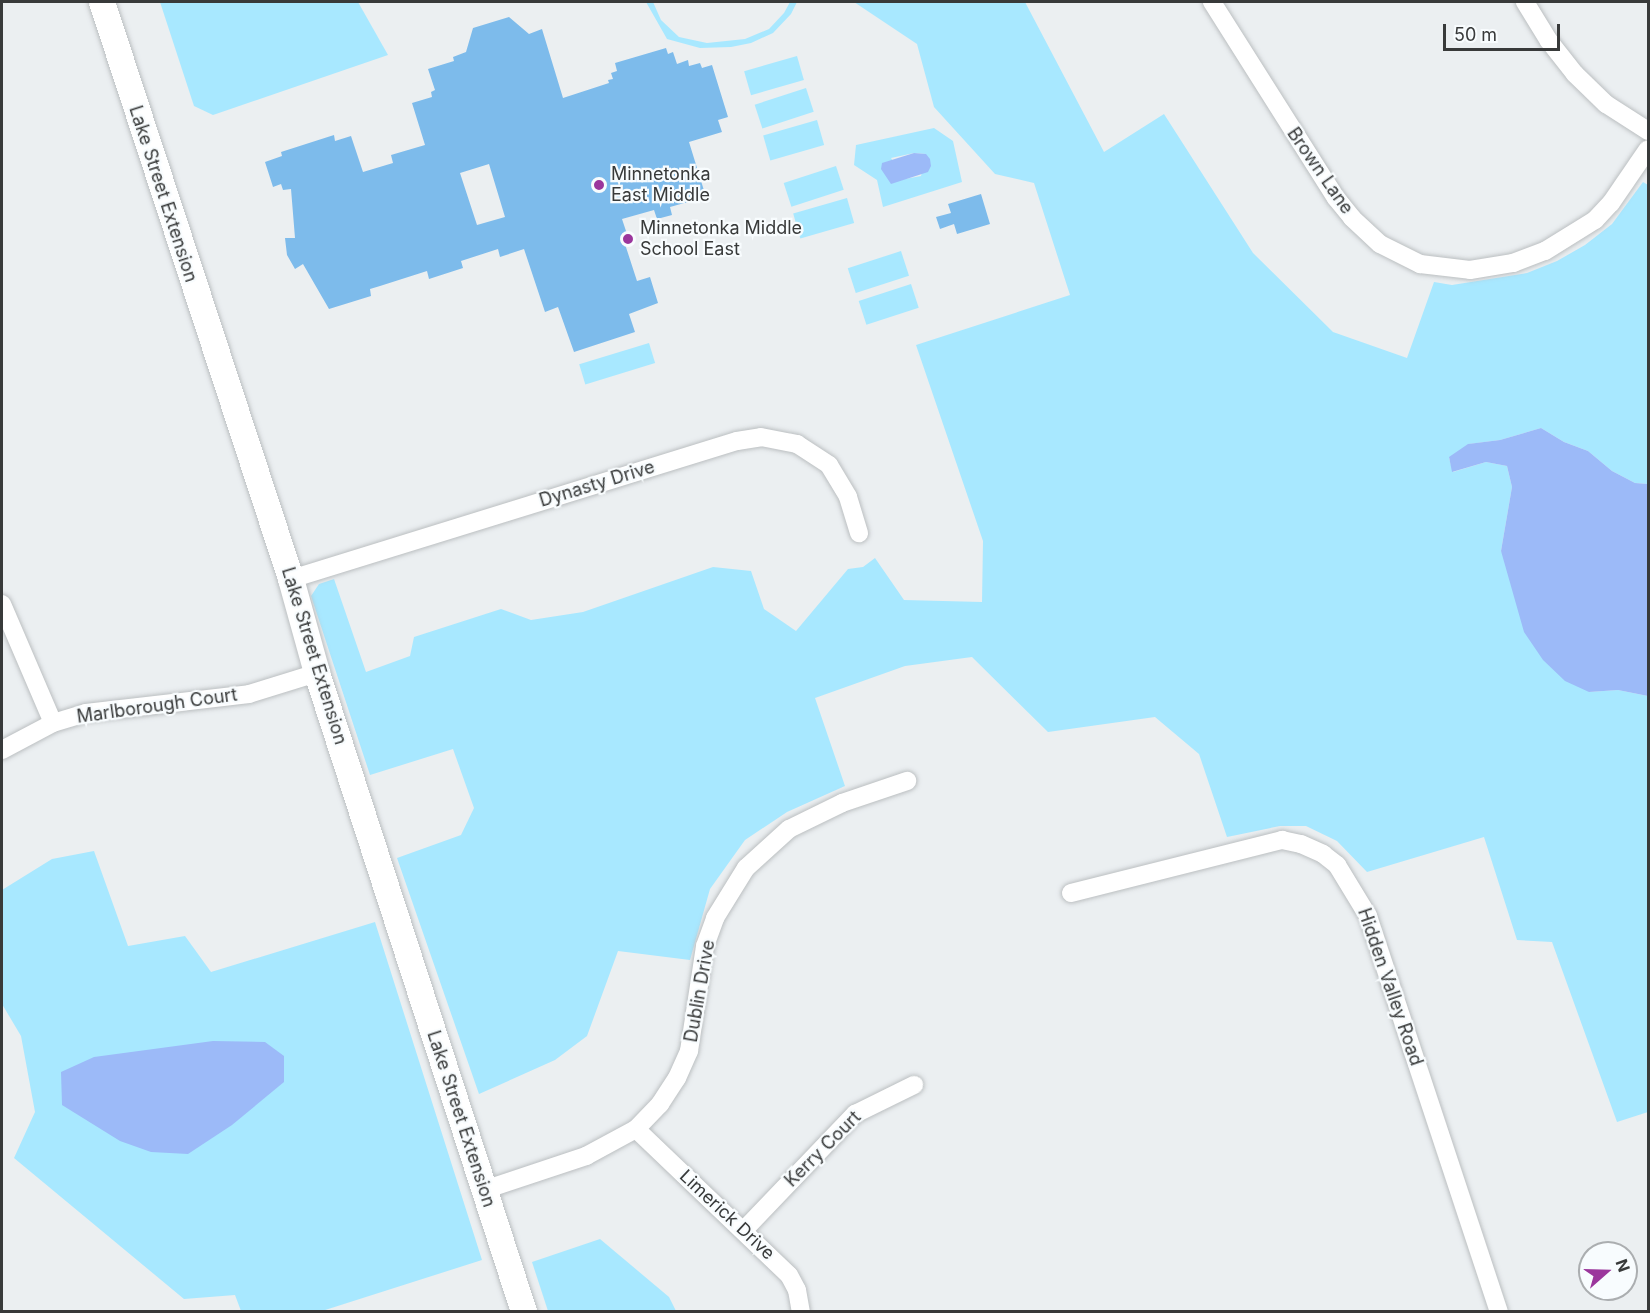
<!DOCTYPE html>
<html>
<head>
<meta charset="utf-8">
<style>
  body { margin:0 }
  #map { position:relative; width:1650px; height:1313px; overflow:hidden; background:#ebeff1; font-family:Inter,sans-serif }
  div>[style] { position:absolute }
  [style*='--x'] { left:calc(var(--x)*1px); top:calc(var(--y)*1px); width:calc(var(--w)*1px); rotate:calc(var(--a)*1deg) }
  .green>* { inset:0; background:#a8e8ff; transform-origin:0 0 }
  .water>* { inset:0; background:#9cbaf8 }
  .building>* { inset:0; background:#7dbbeb }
  .roads { filter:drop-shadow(0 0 2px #bbbfc1) drop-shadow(0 0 2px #bbbfc1) }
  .street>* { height:18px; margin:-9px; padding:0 9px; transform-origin:9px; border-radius:9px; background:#fff }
  .secondary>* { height:26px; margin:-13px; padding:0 13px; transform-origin:13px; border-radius:13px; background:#fff }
  .dots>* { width:16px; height:16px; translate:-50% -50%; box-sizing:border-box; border:3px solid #f8fcfe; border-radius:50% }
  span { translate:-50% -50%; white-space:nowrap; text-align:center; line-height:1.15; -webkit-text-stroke:4.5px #f8fcfe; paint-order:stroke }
  .street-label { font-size:18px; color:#383a3a }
  .poi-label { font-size:18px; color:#383a3a }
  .left { translate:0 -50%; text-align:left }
  .frame { position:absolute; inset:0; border:3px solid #383a3a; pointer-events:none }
  .north { position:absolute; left:1578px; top:1241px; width:60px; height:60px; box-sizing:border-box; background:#f8fcfe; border:2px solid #abaeb0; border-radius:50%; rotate:70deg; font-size:16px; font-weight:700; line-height:24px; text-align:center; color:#383a3a }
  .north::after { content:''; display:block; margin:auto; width:21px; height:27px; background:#9b369c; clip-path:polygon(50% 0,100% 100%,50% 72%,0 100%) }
  .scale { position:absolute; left:1443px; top:24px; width:117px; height:27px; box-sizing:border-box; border:3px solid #383a3a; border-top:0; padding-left:8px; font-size:18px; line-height:21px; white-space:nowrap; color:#383a3a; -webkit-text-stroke:4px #f8fcfe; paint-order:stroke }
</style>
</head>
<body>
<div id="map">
  <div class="green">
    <div style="clip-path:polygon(160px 2px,358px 2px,388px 55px,213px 115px,194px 106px)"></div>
    <div style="clip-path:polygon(646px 2px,653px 2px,661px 20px,679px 37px,707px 43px,745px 39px,769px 29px,784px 13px,790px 2px,797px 2px,791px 14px,773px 33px,751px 43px,731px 47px,700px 48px,667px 39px)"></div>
    <div style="clip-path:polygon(854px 2px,1025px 2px,1104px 152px,1164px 114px,1253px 253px,1333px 332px,1407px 358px,1434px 282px,1452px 285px,1527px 273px,1557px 261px,1585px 245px,1612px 224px,1643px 182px,1648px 185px,1648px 484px,1635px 483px,1612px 471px,1588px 451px,1564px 442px,1541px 428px,1500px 440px,1469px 444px,1449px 458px,1453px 472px,1486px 462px,1507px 466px,1512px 487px,1501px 551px,1589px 692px,1618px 690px,1648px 696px,1648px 1112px,1617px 1122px,1552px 942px,1517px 940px,1484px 837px,1367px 872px,1337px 841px,1306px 826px,1280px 826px,1227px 837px,1199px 754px,1155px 717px,1048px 732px,972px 657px,905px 666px,815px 698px,845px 786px,787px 812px,745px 840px,710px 889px,690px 960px,618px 951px,587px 1036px,555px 1060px,479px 1094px,397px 858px,461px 835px,474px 808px,453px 749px,370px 775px,311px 596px,319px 584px,334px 579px,366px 672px,410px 656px,414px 637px,501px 609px,531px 620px,583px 612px,713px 567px,751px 571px,764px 609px,796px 631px,848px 569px,863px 567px,875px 558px,904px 600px,982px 602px,983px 541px,916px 345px,1070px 295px,1034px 183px,995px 174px,934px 107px,917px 44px)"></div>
    <div style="left:797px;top:56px;width:25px;height:55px;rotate:74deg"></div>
    <div style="left:806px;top:88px;width:25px;height:54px;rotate:72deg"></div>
    <div style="left:817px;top:120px;width:26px;height:56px;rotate:74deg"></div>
    <div style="clip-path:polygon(evenodd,934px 128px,953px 141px,962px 182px,883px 207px,877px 180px,854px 165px,856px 145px,934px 128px,914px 153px,926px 154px,921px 176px,905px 179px,891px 158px,914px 153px)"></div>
    <div style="left:836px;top:166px;width:25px;height:55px;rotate:72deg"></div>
    <div style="left:847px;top:198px;width:26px;height:56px;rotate:74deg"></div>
    <div style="left:901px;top:251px;width:26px;height:56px;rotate:72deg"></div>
    <div style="left:911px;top:284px;width:25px;height:55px;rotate:72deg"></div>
    <div style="left:649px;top:343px;width:21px;height:73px;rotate:73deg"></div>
    <div style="clip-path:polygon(94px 851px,128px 946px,185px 936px,211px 972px,375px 922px,482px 1260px,322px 1311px,241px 1311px,235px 1295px,184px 1299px,14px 1158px,35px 1112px,21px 1036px,2px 1004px,2px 890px,52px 859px)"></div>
    <div style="clip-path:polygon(600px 1239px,669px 1297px,676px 1311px,548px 1311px,532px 1262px)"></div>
  </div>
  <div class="water">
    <div style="clip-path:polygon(914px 153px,926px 154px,930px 159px,931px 166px,928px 172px,891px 184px,881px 169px,882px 163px)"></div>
    <div style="clip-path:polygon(1541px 428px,1564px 442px,1588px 451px,1612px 471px,1635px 483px,1648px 484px,1648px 696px,1618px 690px,1589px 692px,1565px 681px,1543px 660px,1524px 632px,1501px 551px,1512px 487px,1507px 466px,1486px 462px,1452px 472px,1449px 457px,1468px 444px,1500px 440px)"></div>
    <div style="clip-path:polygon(213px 1041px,265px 1042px,284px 1056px,284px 1082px,232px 1125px,188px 1154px,151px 1152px,120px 1141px,62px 1105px,61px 1072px,94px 1057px)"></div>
  </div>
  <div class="building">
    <div style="clip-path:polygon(evenodd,509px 17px,529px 34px,542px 29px,563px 98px,609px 83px,608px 80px,613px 79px,611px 73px,617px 71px,615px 63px,666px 48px,668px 54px,673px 52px,677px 64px,688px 60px,689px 66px,700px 63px,702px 68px,712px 65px,728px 117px,718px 120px,722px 132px,689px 142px,706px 197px,670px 207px,672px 215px,657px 219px,654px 210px,622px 219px,629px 240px,624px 241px,637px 281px,650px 277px,658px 303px,629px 314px,635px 332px,574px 352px,558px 307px,545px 312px,524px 249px,500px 257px,498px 249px,461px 261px,463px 268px,429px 279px,427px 271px,380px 286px,370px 289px,371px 296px,329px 309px,303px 264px,295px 269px,287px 255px,285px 238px,295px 238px,291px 189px,283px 190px,281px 184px,273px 187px,265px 162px,282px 156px,281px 152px,334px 135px,335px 141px,351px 136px,363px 172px,393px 163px,391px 155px,425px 145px,412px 103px,432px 97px,431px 92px,435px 90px,428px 69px,454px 61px,453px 57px,466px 52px,473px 28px,509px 17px,489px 164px,505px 217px,477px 225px,460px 173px,489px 164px)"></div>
    <div style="clip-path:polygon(981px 194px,990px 224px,957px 234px,954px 224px,940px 229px,936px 217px,951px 213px,948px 204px)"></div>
  </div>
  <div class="roads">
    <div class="street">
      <div style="--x:1212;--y:2;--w:232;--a:57.7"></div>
      <div style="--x:1336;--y:198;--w:26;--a:51"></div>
      <div style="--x:1352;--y:218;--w:38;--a:43"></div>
      <div style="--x:1380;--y:244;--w:45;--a:26.6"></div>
      <div style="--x:1420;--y:264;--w:50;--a:6.8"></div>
      <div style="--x:1470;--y:270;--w:44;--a:-9.2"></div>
      <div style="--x:1513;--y:263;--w:34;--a:-21"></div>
      <div style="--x:1545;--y:251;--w:59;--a:-31.8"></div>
      <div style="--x:1595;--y:220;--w:23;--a:-47"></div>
      <div style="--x:1611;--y:203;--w:65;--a:-55.6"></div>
      <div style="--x:1525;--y:2;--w:46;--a:58.4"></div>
      <div style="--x:1549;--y:41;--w:42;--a:51.8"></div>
      <div style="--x:1575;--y:74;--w:43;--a:44.1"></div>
      <div style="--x:1606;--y:104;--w:50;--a:32.7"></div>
      <div style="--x:291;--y:579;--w:467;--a:-17.2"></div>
      <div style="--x:737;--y:441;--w:24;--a:-9"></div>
      <div style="--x:761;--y:437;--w:37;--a:11"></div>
      <div style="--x:797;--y:444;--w:38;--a:33"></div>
      <div style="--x:829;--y:465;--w:37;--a:59"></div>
      <div style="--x:848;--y:497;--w:38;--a:73"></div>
      <div style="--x:2;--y:604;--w:129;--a:66.8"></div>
      <div style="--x:2;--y:750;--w:58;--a:-27.9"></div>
      <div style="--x:53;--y:723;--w:34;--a:-17"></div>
      <div style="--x:86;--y:713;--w:164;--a:-6.6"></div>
      <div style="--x:249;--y:694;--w:71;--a:-17.2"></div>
      <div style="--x:1071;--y:893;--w:218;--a:-14.1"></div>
      <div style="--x:1282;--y:840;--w:19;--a:12"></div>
      <div style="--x:1301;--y:844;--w:24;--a:24"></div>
      <div style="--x:1323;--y:854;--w:18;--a:38"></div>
      <div style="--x:1337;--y:865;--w:60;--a:58.7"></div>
      <div style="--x:1368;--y:916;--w:417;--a:71.7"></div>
      <div style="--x:636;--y:1129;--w:211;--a:43.7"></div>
      <div style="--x:789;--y:1275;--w:17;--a:62"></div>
      <div style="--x:797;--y:1290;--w:22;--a:80"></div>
      <div style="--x:484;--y:1190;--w:108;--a:-18.4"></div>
      <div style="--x:586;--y:1156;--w:57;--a:-28.4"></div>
      <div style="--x:636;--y:1129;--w:35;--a:-46"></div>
      <div style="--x:660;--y:1104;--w:31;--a:-57"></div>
      <div style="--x:677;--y:1078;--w:30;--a:-66"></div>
      <div style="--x:689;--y:1051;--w:106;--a:-81.3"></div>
      <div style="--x:705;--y:946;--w:30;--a:-70"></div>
      <div style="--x:715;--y:918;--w:59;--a:-58.2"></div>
      <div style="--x:746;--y:868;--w:58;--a:-42.2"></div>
      <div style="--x:789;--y:829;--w:59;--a:-26.1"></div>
      <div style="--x:842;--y:803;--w:69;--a:-18.7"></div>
      <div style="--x:744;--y:1230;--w:161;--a:-46.3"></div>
      <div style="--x:855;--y:1114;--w:66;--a:-26.2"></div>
    </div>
    <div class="secondary">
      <div style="--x:102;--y:2;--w:607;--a:71.86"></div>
      <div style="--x:291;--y:579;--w:98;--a:74.5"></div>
      <div style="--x:317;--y:673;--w:672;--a:72.05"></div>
    </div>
  </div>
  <div class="dots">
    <div style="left:599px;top:185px;background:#9b369c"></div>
    <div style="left:628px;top:239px;background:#9b369c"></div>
  </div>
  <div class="street-label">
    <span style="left:1320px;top:171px;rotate:55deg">Brown Lane</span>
    <span style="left:163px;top:194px;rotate:72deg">Lake Street Extension</span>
    <span style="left:597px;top:484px;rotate:-17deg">Dynasty Drive</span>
    <span style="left:314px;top:656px;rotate:73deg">Lake Street Extension</span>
    <span style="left:157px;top:706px;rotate:-8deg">Marlborough Court</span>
    <span style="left:1390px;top:987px;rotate:71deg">Hidden Valley Road</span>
    <span style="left:700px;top:991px;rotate:-80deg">Dublin Drive</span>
    <span style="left:461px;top:1119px;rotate:72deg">Lake Street Extension</span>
    <span style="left:823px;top:1149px;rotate:-45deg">Kerry Court</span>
    <span style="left:727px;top:1215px;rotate:43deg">Limerick Drive</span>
  </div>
  <div class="poi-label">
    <span class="left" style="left:611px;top:185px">Minnetonka<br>East Middle</span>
    <span class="left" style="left:640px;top:239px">Minnetonka Middle<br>School East</span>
  </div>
  <div class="frame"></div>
  <div class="north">N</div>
  <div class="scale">50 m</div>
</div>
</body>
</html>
